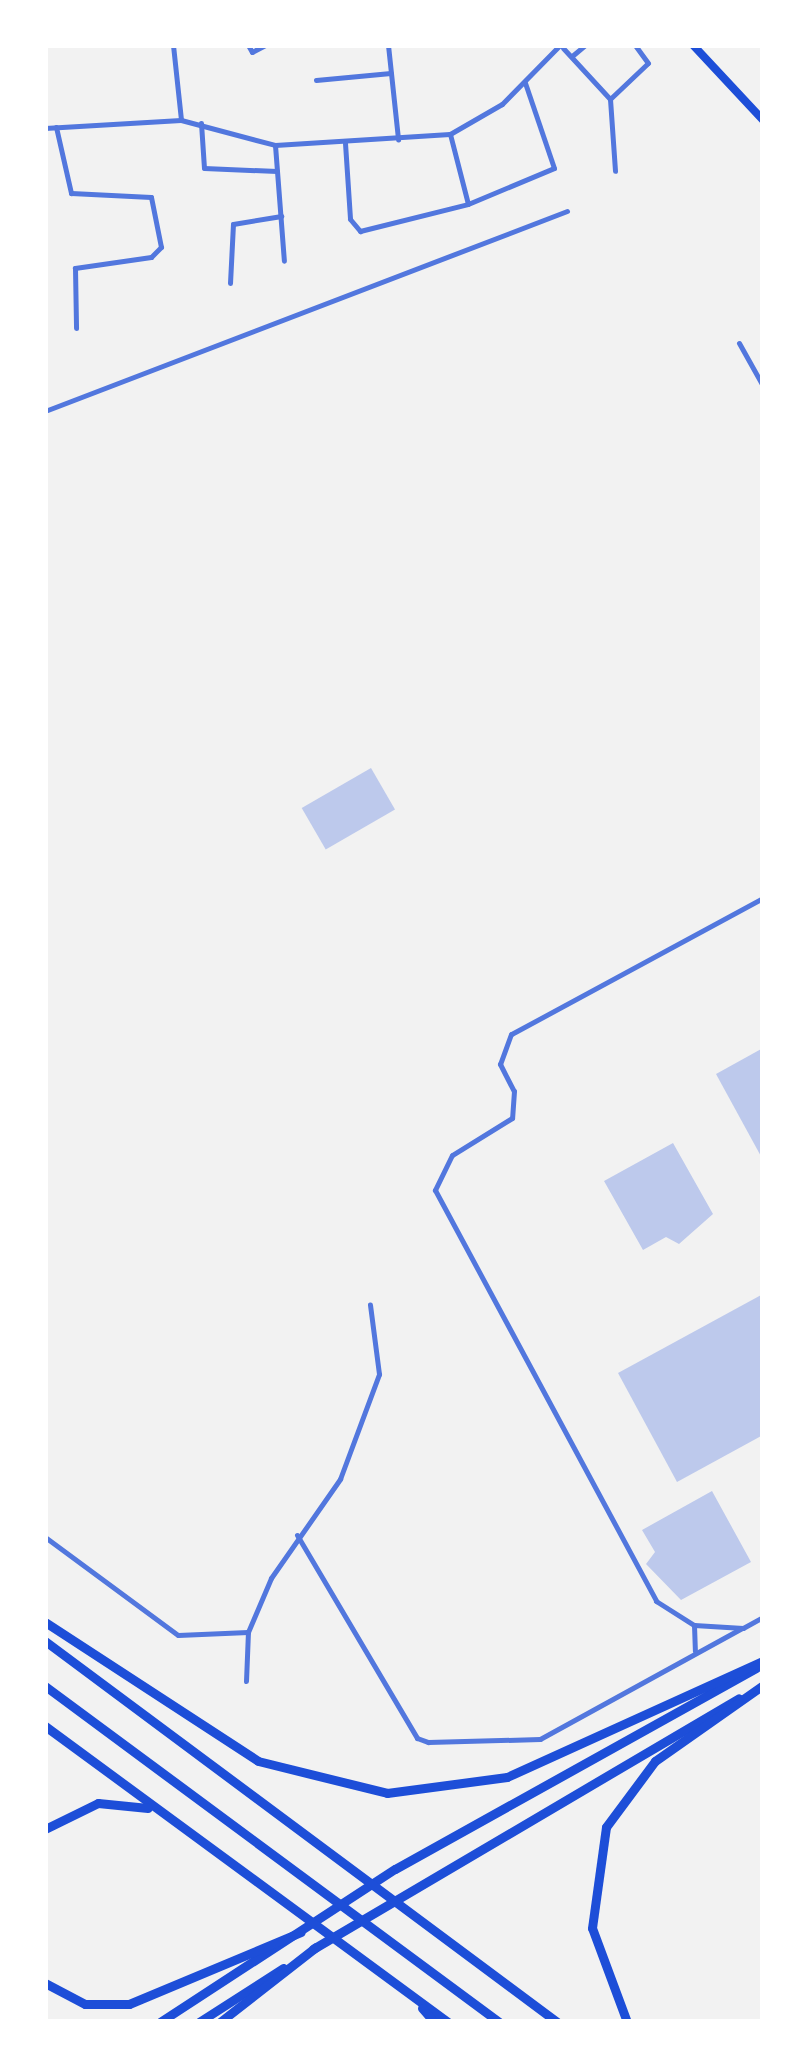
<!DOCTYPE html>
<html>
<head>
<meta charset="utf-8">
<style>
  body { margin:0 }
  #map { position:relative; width:808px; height:2067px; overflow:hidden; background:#f2f2f2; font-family:Ubuntu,sans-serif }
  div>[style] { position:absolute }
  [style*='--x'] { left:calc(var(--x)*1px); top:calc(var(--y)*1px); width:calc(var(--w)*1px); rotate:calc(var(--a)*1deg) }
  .stream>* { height:2.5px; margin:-1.25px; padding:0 1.25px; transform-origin:1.25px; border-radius:1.25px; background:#bfd3fe }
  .building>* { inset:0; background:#bdc9ec; transform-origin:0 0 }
  .minor>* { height:5px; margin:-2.5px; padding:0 2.5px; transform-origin:2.5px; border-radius:2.5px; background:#5277de }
  .secondary>* { height:8px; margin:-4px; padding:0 4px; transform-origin:4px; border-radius:4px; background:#1d4ed8 }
  .trunk>* { height:9px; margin:-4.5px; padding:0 4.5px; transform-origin:4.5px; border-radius:4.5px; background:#1d4ed8 }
  .motorway>* { height:9px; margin:-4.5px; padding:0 4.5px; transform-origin:4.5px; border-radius:4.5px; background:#1d4ed8 }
  span { translate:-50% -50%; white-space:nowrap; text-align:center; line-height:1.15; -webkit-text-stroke:8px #fff; paint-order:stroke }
  .frame { position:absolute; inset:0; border:48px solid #fff; pointer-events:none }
</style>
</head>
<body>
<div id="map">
  <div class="stream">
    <div style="--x:45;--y:1559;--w:1;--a:45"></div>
  </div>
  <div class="building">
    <div style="left:371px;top:768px;width:48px;height:80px;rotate:60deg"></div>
    <div style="clip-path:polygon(763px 1048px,763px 1160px,716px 1074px)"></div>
    <div style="clip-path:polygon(673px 1143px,713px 1214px,679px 1244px,666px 1237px,643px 1250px,604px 1181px)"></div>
    <div style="clip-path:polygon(763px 1294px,763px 1435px,677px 1482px,618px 1373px)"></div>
    <div style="clip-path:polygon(712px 1491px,751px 1562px,681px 1600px,646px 1564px,655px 1552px,642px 1530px)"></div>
  </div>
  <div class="minor">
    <div style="--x:173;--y:45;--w:75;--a:83.9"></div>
    <div style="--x:248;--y:45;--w:8;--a:60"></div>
    <div style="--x:252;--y:52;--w:15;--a:-28"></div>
    <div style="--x:388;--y:45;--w:95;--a:83.9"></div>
    <div style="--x:563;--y:48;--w:69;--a:47.3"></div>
    <div style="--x:610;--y:99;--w:72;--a:86"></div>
    <div style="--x:572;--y:56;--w:17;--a:-40"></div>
    <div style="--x:316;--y:80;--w:75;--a:-5.3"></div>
    <div style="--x:610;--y:99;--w:52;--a:-43.5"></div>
    <div style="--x:648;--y:63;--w:22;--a:-126"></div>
    <div style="--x:201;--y:123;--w:45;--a:86.2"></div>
    <div style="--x:204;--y:168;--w:73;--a:2.4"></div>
    <div style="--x:56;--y:127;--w:68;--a:77.2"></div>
    <div style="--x:71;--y:193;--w:80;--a:2.9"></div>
    <div style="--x:151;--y:197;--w:51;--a:78.7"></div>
    <div style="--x:161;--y:247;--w:14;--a:135"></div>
    <div style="--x:151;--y:257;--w:77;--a:171.8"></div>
    <div style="--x:75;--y:268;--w:60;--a:89"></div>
    <div style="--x:45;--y:128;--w:136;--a:-3.4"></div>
    <div style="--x:181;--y:120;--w:97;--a:14.9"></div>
    <div style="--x:275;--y:145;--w:175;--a:-3.6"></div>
    <div style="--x:450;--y:134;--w:60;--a:-30"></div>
    <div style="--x:502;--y:104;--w:83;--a:-45.5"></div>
    <div style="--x:450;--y:134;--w:72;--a:75.6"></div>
    <div style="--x:345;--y:143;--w:76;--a:86.2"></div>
    <div style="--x:350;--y:219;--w:16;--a:50"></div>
    <div style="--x:360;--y:231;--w:111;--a:-14"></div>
    <div style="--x:468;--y:204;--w:93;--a:-22.7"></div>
    <div style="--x:554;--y:168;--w:90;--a:-108.8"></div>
    <div style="--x:275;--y:145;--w:116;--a:85.6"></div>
    <div style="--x:230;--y:283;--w:59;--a:-87.1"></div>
    <div style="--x:233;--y:224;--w:49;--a:-9.5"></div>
    <div style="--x:739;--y:343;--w:49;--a:60.8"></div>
    <div style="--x:45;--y:411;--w:559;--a:-20.96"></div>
    <div style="--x:763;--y:898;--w:286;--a:151.6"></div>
    <div style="--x:511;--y:1034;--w:32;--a:110"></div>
    <div style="--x:500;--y:1064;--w:30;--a:63"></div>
    <div style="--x:514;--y:1091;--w:27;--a:94"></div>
    <div style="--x:512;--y:1118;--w:70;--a:148.3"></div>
    <div style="--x:452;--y:1155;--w:39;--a:116"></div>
    <div style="--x:435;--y:1190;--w:467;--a:61.7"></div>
    <div style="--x:656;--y:1601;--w:45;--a:32.3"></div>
    <div style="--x:694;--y:1625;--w:49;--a:3.5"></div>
    <div style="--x:743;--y:1628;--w:23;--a:-29"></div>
    <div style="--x:297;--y:1535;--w:236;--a:59.4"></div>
    <div style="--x:417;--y:1738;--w:12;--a:20"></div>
    <div style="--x:428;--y:1742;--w:112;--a:-1.5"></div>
    <div style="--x:540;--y:1739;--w:230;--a:-28.8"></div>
    <div style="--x:45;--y:1537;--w:165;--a:36.4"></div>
    <div style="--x:178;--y:1635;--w:70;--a:-2.5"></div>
    <div style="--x:694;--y:1625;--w:26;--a:88"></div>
    <div style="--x:246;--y:1681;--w:49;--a:-87.7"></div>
    <div style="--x:248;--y:1632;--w:59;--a:-66.9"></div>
    <div style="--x:271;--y:1578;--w:121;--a:-55.1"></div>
    <div style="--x:340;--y:1479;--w:112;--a:-69.6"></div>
    <div style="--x:379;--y:1374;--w:70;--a:-97.4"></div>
  </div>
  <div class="secondary">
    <div style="--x:693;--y:45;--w:103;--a:47"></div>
  </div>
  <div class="trunk">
    <div style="--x:313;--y:1949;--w:494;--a:-30.5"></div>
    <div style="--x:160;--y:2022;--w:280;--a:-33.1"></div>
    <div style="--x:395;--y:1869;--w:413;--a:-29.1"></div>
    <div style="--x:199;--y:2022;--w:100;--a:-32.7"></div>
  </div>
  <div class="motorway">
    <div style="--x:45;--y:1622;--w:254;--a:33.1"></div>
    <div style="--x:258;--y:1761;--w:133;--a:13.9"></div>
    <div style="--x:387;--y:1793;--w:121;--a:-7.6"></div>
    <div style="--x:507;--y:1777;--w:281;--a:-24.4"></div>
    <div style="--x:45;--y:1641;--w:638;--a:36.65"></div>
    <div style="--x:45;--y:1686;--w:565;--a:36.5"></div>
    <div style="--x:45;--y:1726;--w:500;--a:36.3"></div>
    <div style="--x:45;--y:1829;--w:59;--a:-26.1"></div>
    <div style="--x:98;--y:1803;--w:50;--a:5.7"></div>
    <div style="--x:45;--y:1983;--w:45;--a:27.7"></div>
    <div style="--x:85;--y:2004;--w:44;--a:0"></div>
    <div style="--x:129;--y:2004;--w:186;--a:-22.7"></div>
    <div style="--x:422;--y:2008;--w:18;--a:49"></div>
    <div style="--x:220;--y:2022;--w:122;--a:-38"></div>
    <div style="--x:627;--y:2022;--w:100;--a:-110.4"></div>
    <div style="--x:592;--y:1928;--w:102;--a:-82.1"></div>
    <div style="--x:606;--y:1827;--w:82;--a:-53.4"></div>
    <div style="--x:655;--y:1761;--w:132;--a:-35.1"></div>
  </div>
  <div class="frame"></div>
</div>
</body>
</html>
